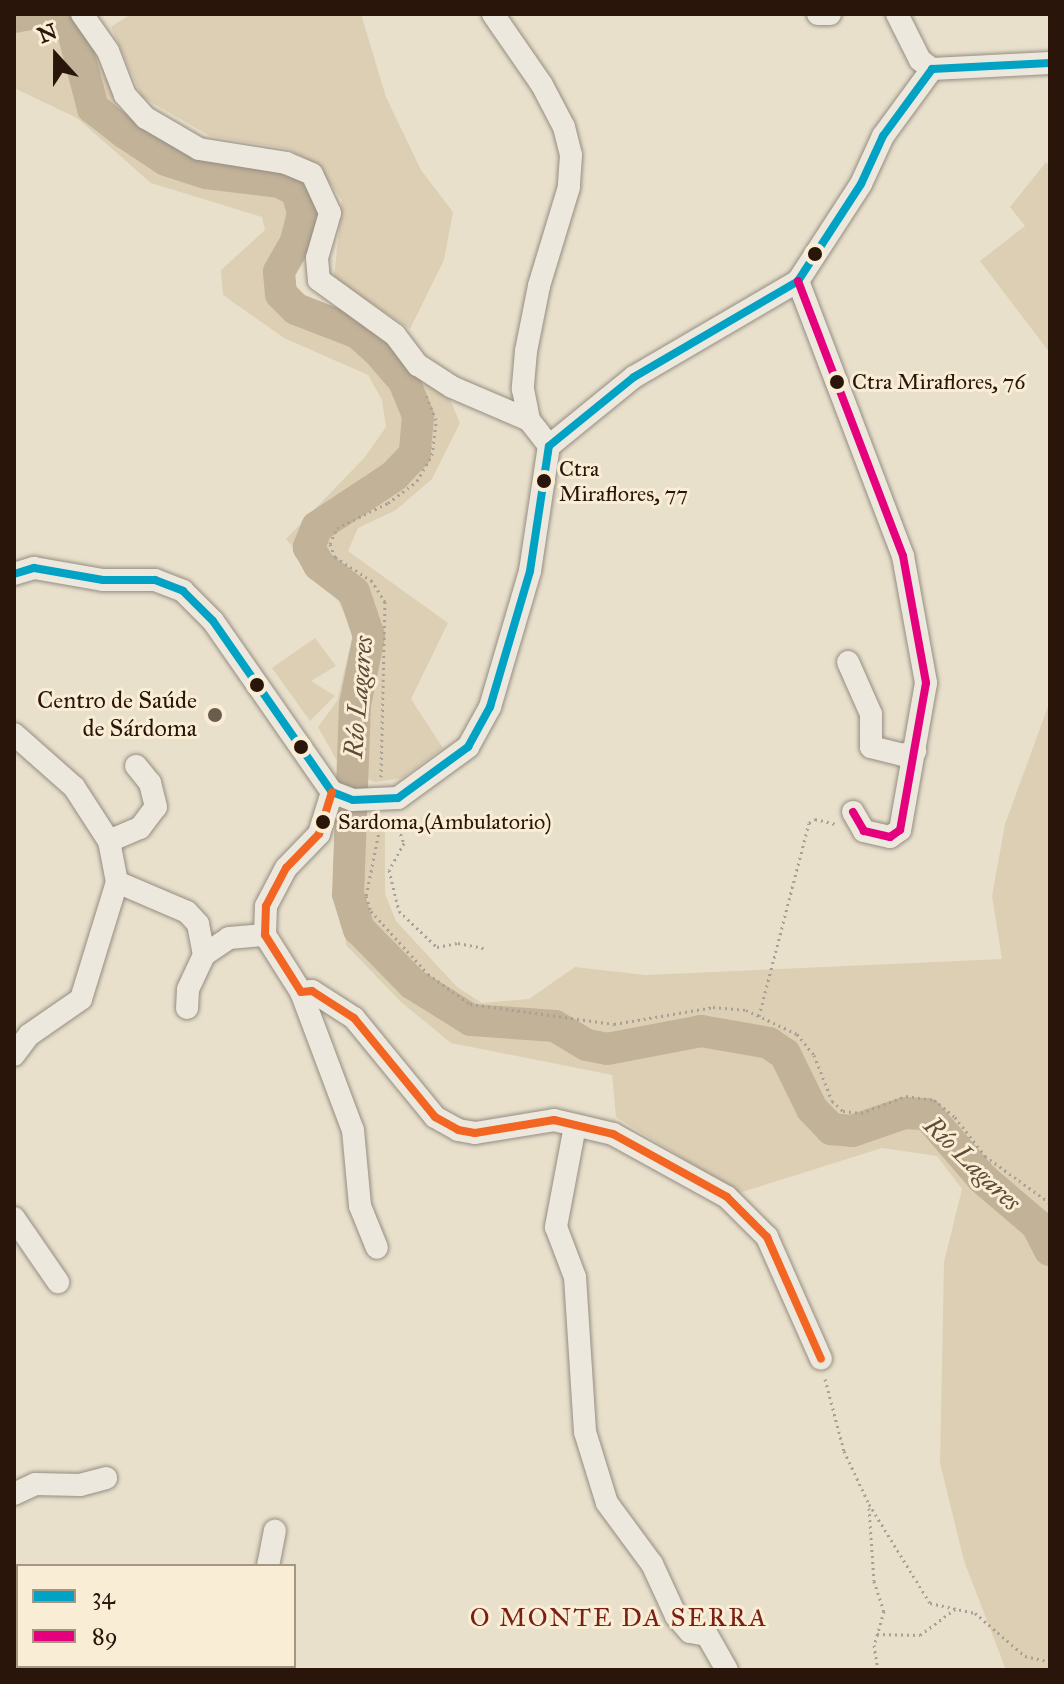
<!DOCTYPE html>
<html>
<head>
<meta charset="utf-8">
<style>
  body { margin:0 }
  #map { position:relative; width:1064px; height:1684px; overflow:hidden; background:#e9e0cc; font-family:"IM FELL Great Primer",serif }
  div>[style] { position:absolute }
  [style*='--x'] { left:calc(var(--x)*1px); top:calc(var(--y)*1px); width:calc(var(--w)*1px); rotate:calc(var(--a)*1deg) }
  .green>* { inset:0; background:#ddcfb4 }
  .river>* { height:32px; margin:-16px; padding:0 16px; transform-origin:16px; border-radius:16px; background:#c1b298 }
  .path>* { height:3px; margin-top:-1.5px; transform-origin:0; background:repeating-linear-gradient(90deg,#a7a097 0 2px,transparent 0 6px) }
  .roads { filter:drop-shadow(0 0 2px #958d80) drop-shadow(0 0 2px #958d80) }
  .minor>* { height:22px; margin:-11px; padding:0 11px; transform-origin:11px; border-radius:11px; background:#ece8de }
  .bus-1>* { height:8px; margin:-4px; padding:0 4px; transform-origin:4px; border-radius:4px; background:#02a2c4 }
  .bus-2>* { height:8px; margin:-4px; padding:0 4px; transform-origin:4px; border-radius:4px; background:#e5007d }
  .bus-3>* { height:8px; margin:-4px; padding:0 4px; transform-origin:4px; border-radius:4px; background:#f26522 }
  .dots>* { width:22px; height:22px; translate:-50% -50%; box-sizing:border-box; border:4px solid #f9edd5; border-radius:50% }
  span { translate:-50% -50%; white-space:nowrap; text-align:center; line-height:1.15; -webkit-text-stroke:6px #f9edd5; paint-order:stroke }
  .bus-label { font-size:22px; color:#291509 }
  .left { translate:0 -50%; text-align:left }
  .poi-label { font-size:24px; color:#291509 }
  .right { translate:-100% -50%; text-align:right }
  .water-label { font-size:26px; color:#5f4c39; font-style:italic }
  .neighbourhood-label { font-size:26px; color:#7a1f14; letter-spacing:2px }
  .frame { position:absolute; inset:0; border:16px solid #291509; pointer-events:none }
  .legend { position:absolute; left:16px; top:1564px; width:280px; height:104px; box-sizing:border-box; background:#f9edd5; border:2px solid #a69783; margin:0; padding:10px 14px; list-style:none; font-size:24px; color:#291509 }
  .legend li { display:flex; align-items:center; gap:16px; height:40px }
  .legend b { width:40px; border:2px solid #a69783 }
  .north { position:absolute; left:16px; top:16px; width:80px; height:80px; -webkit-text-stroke:6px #f9edd5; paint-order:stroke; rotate:339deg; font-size:22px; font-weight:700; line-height:32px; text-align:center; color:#291509 }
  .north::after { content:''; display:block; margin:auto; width:28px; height:36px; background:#291509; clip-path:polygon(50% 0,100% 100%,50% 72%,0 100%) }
</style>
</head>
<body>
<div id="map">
  <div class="green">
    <div style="clip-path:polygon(17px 14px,75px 16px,105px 67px,117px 108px,148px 136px,194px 158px,249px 165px,300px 184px,312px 202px,306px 241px,286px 276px,297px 298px,388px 337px,449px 397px,460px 423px,432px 479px,396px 510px,358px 528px,348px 551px,448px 623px,411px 699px,443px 748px,402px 778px,375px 782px,341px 768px,318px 727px,337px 701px,354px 630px,337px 599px,286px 539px,365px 457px,386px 427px,382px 400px,368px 375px,284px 338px,223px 295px,221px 270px,265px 230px,262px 217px,151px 183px,77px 118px,14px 88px)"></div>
    <div style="clip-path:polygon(131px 14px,361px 14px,386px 97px,421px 170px,453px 212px,444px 260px,410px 329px,334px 278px,342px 200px,316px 164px,288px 149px,210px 136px,142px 97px,111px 27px)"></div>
    <div style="clip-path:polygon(1046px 162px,1050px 166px,1050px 353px,980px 261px,1025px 226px,1010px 207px)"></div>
    <div style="clip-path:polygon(315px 638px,336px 666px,311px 681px,335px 696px,310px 721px,272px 668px)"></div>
    <div style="clip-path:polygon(1050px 701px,1050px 1670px,1006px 1670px,964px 1561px,940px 1463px,944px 1262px,962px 1189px,937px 1156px,882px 1148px,739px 1193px,616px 1117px,612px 1075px,451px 1043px,401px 1002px,346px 945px,338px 882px,343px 827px,385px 831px,385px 894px,396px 921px,457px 987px,482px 1003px,529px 999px,575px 967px,645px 975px,1002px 959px,992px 896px,1005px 824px)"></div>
  </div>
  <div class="river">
    <div style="--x:61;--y:14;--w:22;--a:56"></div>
    <div style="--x:73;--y:32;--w:79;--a:75.3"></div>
    <div style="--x:93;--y:108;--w:41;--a:38"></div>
    <div style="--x:125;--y:133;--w:49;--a:33.4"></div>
    <div style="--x:166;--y:160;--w:42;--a:18"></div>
    <div style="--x:206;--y:173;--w:75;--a:6.9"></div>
    <div style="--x:280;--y:182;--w:19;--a:28"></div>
    <div style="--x:297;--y:191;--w:23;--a:75"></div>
    <div style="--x:303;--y:213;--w:30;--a:104"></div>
    <div style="--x:296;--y:242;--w:34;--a:120"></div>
    <div style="--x:279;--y:272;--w:22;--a:85"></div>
    <div style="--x:281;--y:294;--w:21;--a:45"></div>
    <div style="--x:296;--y:309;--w:66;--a:21.2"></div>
    <div style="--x:358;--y:333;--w:27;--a:42"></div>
    <div style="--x:378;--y:351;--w:40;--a:49"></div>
    <div style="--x:404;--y:381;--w:38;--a:68"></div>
    <div style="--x:418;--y:416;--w:38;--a:95"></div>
    <div style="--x:415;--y:454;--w:30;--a:134"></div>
    <div style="--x:394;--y:476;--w:92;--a:146.5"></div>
    <div style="--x:317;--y:527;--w:22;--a:112"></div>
    <div style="--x:309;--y:547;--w:21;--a:61"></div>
    <div style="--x:319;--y:565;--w:44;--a:37.6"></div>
    <div style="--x:354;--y:592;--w:46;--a:71.2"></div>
    <div style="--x:369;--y:636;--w:70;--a:101.5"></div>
    <div style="--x:355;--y:705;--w:189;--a:92.1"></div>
    <div style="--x:348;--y:894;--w:37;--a:73"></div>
    <div style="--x:359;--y:929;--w:77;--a:45.5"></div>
    <div style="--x:413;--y:984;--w:68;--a:31.8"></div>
    <div style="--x:471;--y:1020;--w:84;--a:4.1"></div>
    <div style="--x:555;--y:1026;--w:37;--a:31"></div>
    <div style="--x:587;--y:1045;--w:20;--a:11"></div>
    <div style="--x:607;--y:1049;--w:96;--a:-10.8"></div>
    <div style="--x:701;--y:1031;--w:69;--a:10"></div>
    <div style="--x:769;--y:1043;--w:19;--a:35"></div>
    <div style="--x:785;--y:1054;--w:61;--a:63.9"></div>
    <div style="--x:812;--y:1109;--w:28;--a:46"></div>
    <div style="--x:831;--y:1129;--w:21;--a:5"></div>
    <div style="--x:852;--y:1131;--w:56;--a:-18.8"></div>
    <div style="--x:905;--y:1113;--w:22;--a:3"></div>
    <div style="--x:927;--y:1114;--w:84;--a:49.3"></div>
    <div style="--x:982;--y:1178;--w:72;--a:40.5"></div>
    <div style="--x:1037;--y:1225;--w:28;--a:63"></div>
    <div style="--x:14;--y:17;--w:17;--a:-10"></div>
  </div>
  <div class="path">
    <div style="--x:381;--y:777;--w:175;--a:-88.7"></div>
    <div style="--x:385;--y:602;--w:25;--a:-122"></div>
    <div style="--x:372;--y:581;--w:44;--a:-147"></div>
    <div style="--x:335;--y:557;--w:14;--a:-111"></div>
    <div style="--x:330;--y:544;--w:17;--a:-66"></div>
    <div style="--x:337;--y:528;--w:57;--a:-26.1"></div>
    <div style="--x:388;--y:503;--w:36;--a:-37"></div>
    <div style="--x:417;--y:481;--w:30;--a:-60"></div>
    <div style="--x:432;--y:455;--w:35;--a:-83"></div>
    <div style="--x:436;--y:420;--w:27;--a:-112"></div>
    <div style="--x:382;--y:817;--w:81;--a:101.4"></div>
    <div style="--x:366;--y:896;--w:16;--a:72"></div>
    <div style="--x:371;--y:911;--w:85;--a:47.9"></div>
    <div style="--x:428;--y:974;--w:52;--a:35.5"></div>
    <div style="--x:470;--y:1004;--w:145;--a:7.9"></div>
    <div style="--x:614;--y:1024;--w:100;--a:-9.7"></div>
    <div style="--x:713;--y:1007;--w:33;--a:5"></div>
    <div style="--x:746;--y:1010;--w:56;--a:25.2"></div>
    <div style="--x:797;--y:1034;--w:27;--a:51"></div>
    <div style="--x:814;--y:1055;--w:49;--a:68.6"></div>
    <div style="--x:832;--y:1101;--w:15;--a:42"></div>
    <div style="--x:843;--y:1111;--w:18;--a:6"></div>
    <div style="--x:861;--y:1113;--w:48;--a:-20.7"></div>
    <div style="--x:906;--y:1096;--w:28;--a:8"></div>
    <div style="--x:934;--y:1100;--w:27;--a:39"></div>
    <div style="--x:955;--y:1117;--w:49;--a:52.4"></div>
    <div style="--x:985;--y:1156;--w:80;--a:35.9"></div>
    <div style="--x:394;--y:817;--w:28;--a:69"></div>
    <div style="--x:404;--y:843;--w:31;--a:119"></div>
    <div style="--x:389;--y:870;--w:42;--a:76.3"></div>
    <div style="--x:399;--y:911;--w:52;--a:43.5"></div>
    <div style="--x:437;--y:947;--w:21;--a:-11"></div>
    <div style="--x:458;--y:943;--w:26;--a:11"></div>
    <div style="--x:759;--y:1016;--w:199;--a:-75.5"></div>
    <div style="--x:809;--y:823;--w:7;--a:-34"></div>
    <div style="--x:815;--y:819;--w:21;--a:14"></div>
    <div style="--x:825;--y:1379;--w:74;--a:75.2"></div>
    <div style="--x:844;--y:1451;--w:59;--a:64.7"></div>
    <div style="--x:869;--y:1504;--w:116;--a:58.4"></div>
    <div style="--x:930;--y:1603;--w:46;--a:12.5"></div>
    <div style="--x:975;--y:1613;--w:66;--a:40.7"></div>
    <div style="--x:1025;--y:1656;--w:26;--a:13"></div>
    <div style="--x:869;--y:1508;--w:73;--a:86.1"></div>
    <div style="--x:874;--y:1581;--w:32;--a:72"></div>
    <div style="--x:884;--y:1611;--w:35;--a:106"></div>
    <div style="--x:874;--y:1645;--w:25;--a:81"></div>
    <div style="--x:877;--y:1634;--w:43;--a:1.3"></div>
    <div style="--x:920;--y:1635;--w:44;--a:-36.6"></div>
  </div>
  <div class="roads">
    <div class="minor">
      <div style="--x:82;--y:14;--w:45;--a:54.9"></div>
      <div style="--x:108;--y:51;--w:47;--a:68.9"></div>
      <div style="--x:125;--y:95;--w:31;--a:48"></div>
      <div style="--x:146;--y:118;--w:61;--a:30.3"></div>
      <div style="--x:199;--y:149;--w:88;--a:9.1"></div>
      <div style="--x:286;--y:163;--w:28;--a:23"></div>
      <div style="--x:312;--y:174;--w:43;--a:65.2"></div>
      <div style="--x:330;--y:213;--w:47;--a:106.1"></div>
      <div style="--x:317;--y:258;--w:22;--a:85"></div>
      <div style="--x:319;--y:280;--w:94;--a:35.9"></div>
      <div style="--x:395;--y:335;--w:38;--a:53"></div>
      <div style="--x:418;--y:365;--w:40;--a:32.9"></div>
      <div style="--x:452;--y:387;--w:84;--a:23.2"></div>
      <div style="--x:529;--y:420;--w:33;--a:52"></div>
      <div style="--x:493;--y:14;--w:86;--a:55.4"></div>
      <div style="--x:542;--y:85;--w:47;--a:62.4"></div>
      <div style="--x:564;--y:127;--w:29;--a:76"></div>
      <div style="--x:571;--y:155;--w:32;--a:94"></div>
      <div style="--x:569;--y:187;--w:103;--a:106.9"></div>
      <div style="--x:539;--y:286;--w:66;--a:101.3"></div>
      <div style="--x:526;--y:351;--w:38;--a:95"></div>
      <div style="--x:523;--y:389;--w:32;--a:79"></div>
      <div style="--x:818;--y:14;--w:12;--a:0"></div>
      <div style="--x:897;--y:14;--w:51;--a:63.4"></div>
      <div style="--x:920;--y:60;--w:15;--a:37"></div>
      <div style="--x:798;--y:281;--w:294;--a:69.1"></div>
      <div style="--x:903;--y:556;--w:129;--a:79.7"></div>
      <div style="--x:926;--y:683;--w:149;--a:100"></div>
      <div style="--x:900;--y:830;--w:12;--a:145"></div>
      <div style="--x:890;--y:837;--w:27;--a:-167"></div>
      <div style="--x:864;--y:831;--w:22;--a:-120"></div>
      <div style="--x:14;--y:574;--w:21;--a:-17"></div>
      <div style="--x:34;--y:568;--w:70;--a:9.9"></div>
      <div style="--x:103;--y:580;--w:52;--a:0"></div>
      <div style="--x:155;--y:580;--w:30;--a:21"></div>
      <div style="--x:183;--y:591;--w:42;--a:45"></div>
      <div style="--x:213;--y:621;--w:208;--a:55.2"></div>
      <div style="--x:332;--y:792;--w:22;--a:21"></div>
      <div style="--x:353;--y:800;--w:45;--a:-2.5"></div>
      <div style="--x:398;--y:798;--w:87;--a:-36.1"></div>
      <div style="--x:468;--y:747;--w:46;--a:-61.2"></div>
      <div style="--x:490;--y:707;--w:142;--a:-73.6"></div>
      <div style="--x:530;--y:571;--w:126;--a:-81.4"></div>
      <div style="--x:549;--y:446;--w:109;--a:-39.1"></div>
      <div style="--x:634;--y:377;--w:190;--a:-30.3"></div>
      <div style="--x:798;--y:281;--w:116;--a:-57"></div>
      <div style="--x:861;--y:184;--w:53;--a:-65.4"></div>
      <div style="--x:883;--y:136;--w:83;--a:-53.8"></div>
      <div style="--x:932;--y:69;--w:118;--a:-2.9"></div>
      <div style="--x:848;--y:662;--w:57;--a:66.1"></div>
      <div style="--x:871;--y:714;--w:33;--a:90"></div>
      <div style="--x:871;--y:747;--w:33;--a:14"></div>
      <div style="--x:903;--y:755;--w:13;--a:-18"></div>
      <div style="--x:14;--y:734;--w:80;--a:41.5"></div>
      <div style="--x:74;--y:787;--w:64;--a:57.1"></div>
      <div style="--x:109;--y:841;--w:42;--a:79"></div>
      <div style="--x:117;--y:882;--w:122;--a:107.1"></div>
      <div style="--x:81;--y:999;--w:63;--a:145.3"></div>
      <div style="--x:29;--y:1035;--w:25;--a:127"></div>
      <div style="--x:332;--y:792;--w:44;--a:107.2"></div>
      <div style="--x:319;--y:834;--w:47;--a:134.1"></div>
      <div style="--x:286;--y:868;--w:43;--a:117.8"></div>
      <div style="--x:266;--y:906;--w:29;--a:92"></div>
      <div style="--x:265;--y:935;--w:67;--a:57.7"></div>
      <div style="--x:301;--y:992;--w:11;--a:-5"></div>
      <div style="--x:312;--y:991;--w:50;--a:32.7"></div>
      <div style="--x:354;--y:1018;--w:128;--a:50.7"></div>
      <div style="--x:435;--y:1117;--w:26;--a:29"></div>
      <div style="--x:458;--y:1130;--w:17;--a:10"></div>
      <div style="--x:475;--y:1133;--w:80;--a:-9.3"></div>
      <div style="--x:554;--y:1120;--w:61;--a:13.3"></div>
      <div style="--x:613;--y:1134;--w:130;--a:28.9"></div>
      <div style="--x:727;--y:1197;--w:57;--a:45"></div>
      <div style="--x:767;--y:1237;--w:133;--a:66.1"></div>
      <div style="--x:109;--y:841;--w:34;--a:-23"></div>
      <div style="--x:140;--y:828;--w:26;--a:-53"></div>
      <div style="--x:156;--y:807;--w:25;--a:-104"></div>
      <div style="--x:150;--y:783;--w:22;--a:-129"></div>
      <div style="--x:117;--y:882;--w:76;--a:23.2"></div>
      <div style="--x:187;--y:912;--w:16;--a:47"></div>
      <div style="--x:198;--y:924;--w:32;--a:79"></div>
      <div style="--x:204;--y:955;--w:38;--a:115"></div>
      <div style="--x:188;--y:990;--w:18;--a:93"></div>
      <div style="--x:204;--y:955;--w:30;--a:-34"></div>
      <div style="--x:229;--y:938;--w:36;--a:-5"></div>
      <div style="--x:301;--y:992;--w:147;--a:69.4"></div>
      <div style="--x:353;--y:1130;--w:76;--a:84.7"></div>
      <div style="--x:360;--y:1206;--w:45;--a:68"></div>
      <div style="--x:575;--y:1126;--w:103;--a:100.7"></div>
      <div style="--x:556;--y:1227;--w:53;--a:69.2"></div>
      <div style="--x:575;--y:1277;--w:155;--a:86.3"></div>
      <div style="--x:585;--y:1432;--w:74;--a:72.8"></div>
      <div style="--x:607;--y:1503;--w:76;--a:53.6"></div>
      <div style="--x:652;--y:1564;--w:57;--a:65.2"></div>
      <div style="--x:676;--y:1616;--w:21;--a:49"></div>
      <div style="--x:690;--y:1632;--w:17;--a:10"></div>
      <div style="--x:707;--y:1635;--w:40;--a:60.3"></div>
      <div style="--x:14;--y:1218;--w:78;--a:55.5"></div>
      <div style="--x:14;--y:1494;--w:23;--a:-25"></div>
      <div style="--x:35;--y:1484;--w:45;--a:1.3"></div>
      <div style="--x:80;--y:1485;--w:27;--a:-15"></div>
      <div style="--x:268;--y:1566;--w:36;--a:-79"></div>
      <div style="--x:73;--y:1666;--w:4;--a:63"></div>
      <div style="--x:213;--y:1670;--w:4;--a:-63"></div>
    </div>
  </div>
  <div class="bus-1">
    <div style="--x:14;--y:574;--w:21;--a:-17"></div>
    <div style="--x:34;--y:568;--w:70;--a:9.9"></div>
    <div style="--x:103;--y:580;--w:52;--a:0"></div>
    <div style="--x:155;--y:580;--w:30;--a:21"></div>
    <div style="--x:183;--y:591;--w:42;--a:45"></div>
    <div style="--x:213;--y:621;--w:208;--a:55.2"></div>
    <div style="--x:332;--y:792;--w:22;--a:21"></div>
    <div style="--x:353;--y:800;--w:45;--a:-2.5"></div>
    <div style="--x:398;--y:798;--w:87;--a:-36.1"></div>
    <div style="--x:468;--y:747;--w:46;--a:-61.2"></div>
    <div style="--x:490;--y:707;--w:142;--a:-73.6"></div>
    <div style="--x:530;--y:571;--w:126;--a:-81.4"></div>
    <div style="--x:549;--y:446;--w:109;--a:-39.1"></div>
    <div style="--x:634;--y:377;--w:190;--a:-30.3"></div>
    <div style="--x:798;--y:281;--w:116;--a:-57"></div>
    <div style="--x:861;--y:184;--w:53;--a:-65.4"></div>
    <div style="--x:883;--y:136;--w:83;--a:-53.8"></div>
    <div style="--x:932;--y:69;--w:118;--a:-2.9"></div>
  </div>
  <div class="bus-2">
    <div style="--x:798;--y:281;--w:294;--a:69.1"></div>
    <div style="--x:903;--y:556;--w:129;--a:79.7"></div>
    <div style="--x:926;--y:683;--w:149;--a:100"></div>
    <div style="--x:900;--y:830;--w:12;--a:145"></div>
    <div style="--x:890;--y:837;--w:27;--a:-167"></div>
    <div style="--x:864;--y:831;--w:22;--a:-120"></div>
  </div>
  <div class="bus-3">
    <div style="--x:332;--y:792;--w:44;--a:107.2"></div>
    <div style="--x:319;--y:834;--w:47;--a:134.1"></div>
    <div style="--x:286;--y:868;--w:43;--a:117.8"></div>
    <div style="--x:266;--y:906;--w:29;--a:92"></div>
    <div style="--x:265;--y:935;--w:67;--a:57.7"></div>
    <div style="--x:301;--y:992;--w:11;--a:-5"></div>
    <div style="--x:312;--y:991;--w:50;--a:32.7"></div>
    <div style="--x:354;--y:1018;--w:128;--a:50.7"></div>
    <div style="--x:435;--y:1117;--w:26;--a:29"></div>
    <div style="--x:458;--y:1130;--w:17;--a:10"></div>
    <div style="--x:475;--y:1133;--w:80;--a:-9.3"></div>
    <div style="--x:554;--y:1120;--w:61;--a:13.3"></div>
    <div style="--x:613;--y:1134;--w:130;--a:28.9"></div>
    <div style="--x:727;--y:1197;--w:57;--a:45"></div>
    <div style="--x:767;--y:1237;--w:133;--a:66.1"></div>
  </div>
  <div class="dots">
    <div style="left:815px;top:254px;background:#291509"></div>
    <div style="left:837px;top:382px;background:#291509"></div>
    <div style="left:544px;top:481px;background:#291509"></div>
    <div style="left:257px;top:685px;background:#291509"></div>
    <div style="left:215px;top:715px;background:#6c5c4d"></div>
    <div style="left:301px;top:747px;background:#291509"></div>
    <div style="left:323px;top:822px;background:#291509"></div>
  </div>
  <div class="bus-label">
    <span class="left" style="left:852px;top:382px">Ctra Miraflores, 76</span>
    <span class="left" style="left:559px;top:481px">Ctra<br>Miraflores, 77</span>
    <span class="left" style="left:338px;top:822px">Sardoma,(Ambulatorio)</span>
  </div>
  <div class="poi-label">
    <span class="right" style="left:197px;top:715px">Centro de Saúde<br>de Sárdoma</span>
  </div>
  <div class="water-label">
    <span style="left:359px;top:697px;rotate:-85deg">Río Lagares</span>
    <span style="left:972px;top:1164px;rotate:44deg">Río Lagares</span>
  </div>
  <div class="neighbourhood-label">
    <span style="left:619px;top:1618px">O MONTE DA SERRA</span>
  </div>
  <div class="frame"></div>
  <ul class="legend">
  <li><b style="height:10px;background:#02a2c4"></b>34</li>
  <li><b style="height:10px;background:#e5007d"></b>89</li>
  </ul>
  <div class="north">N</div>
</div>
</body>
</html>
